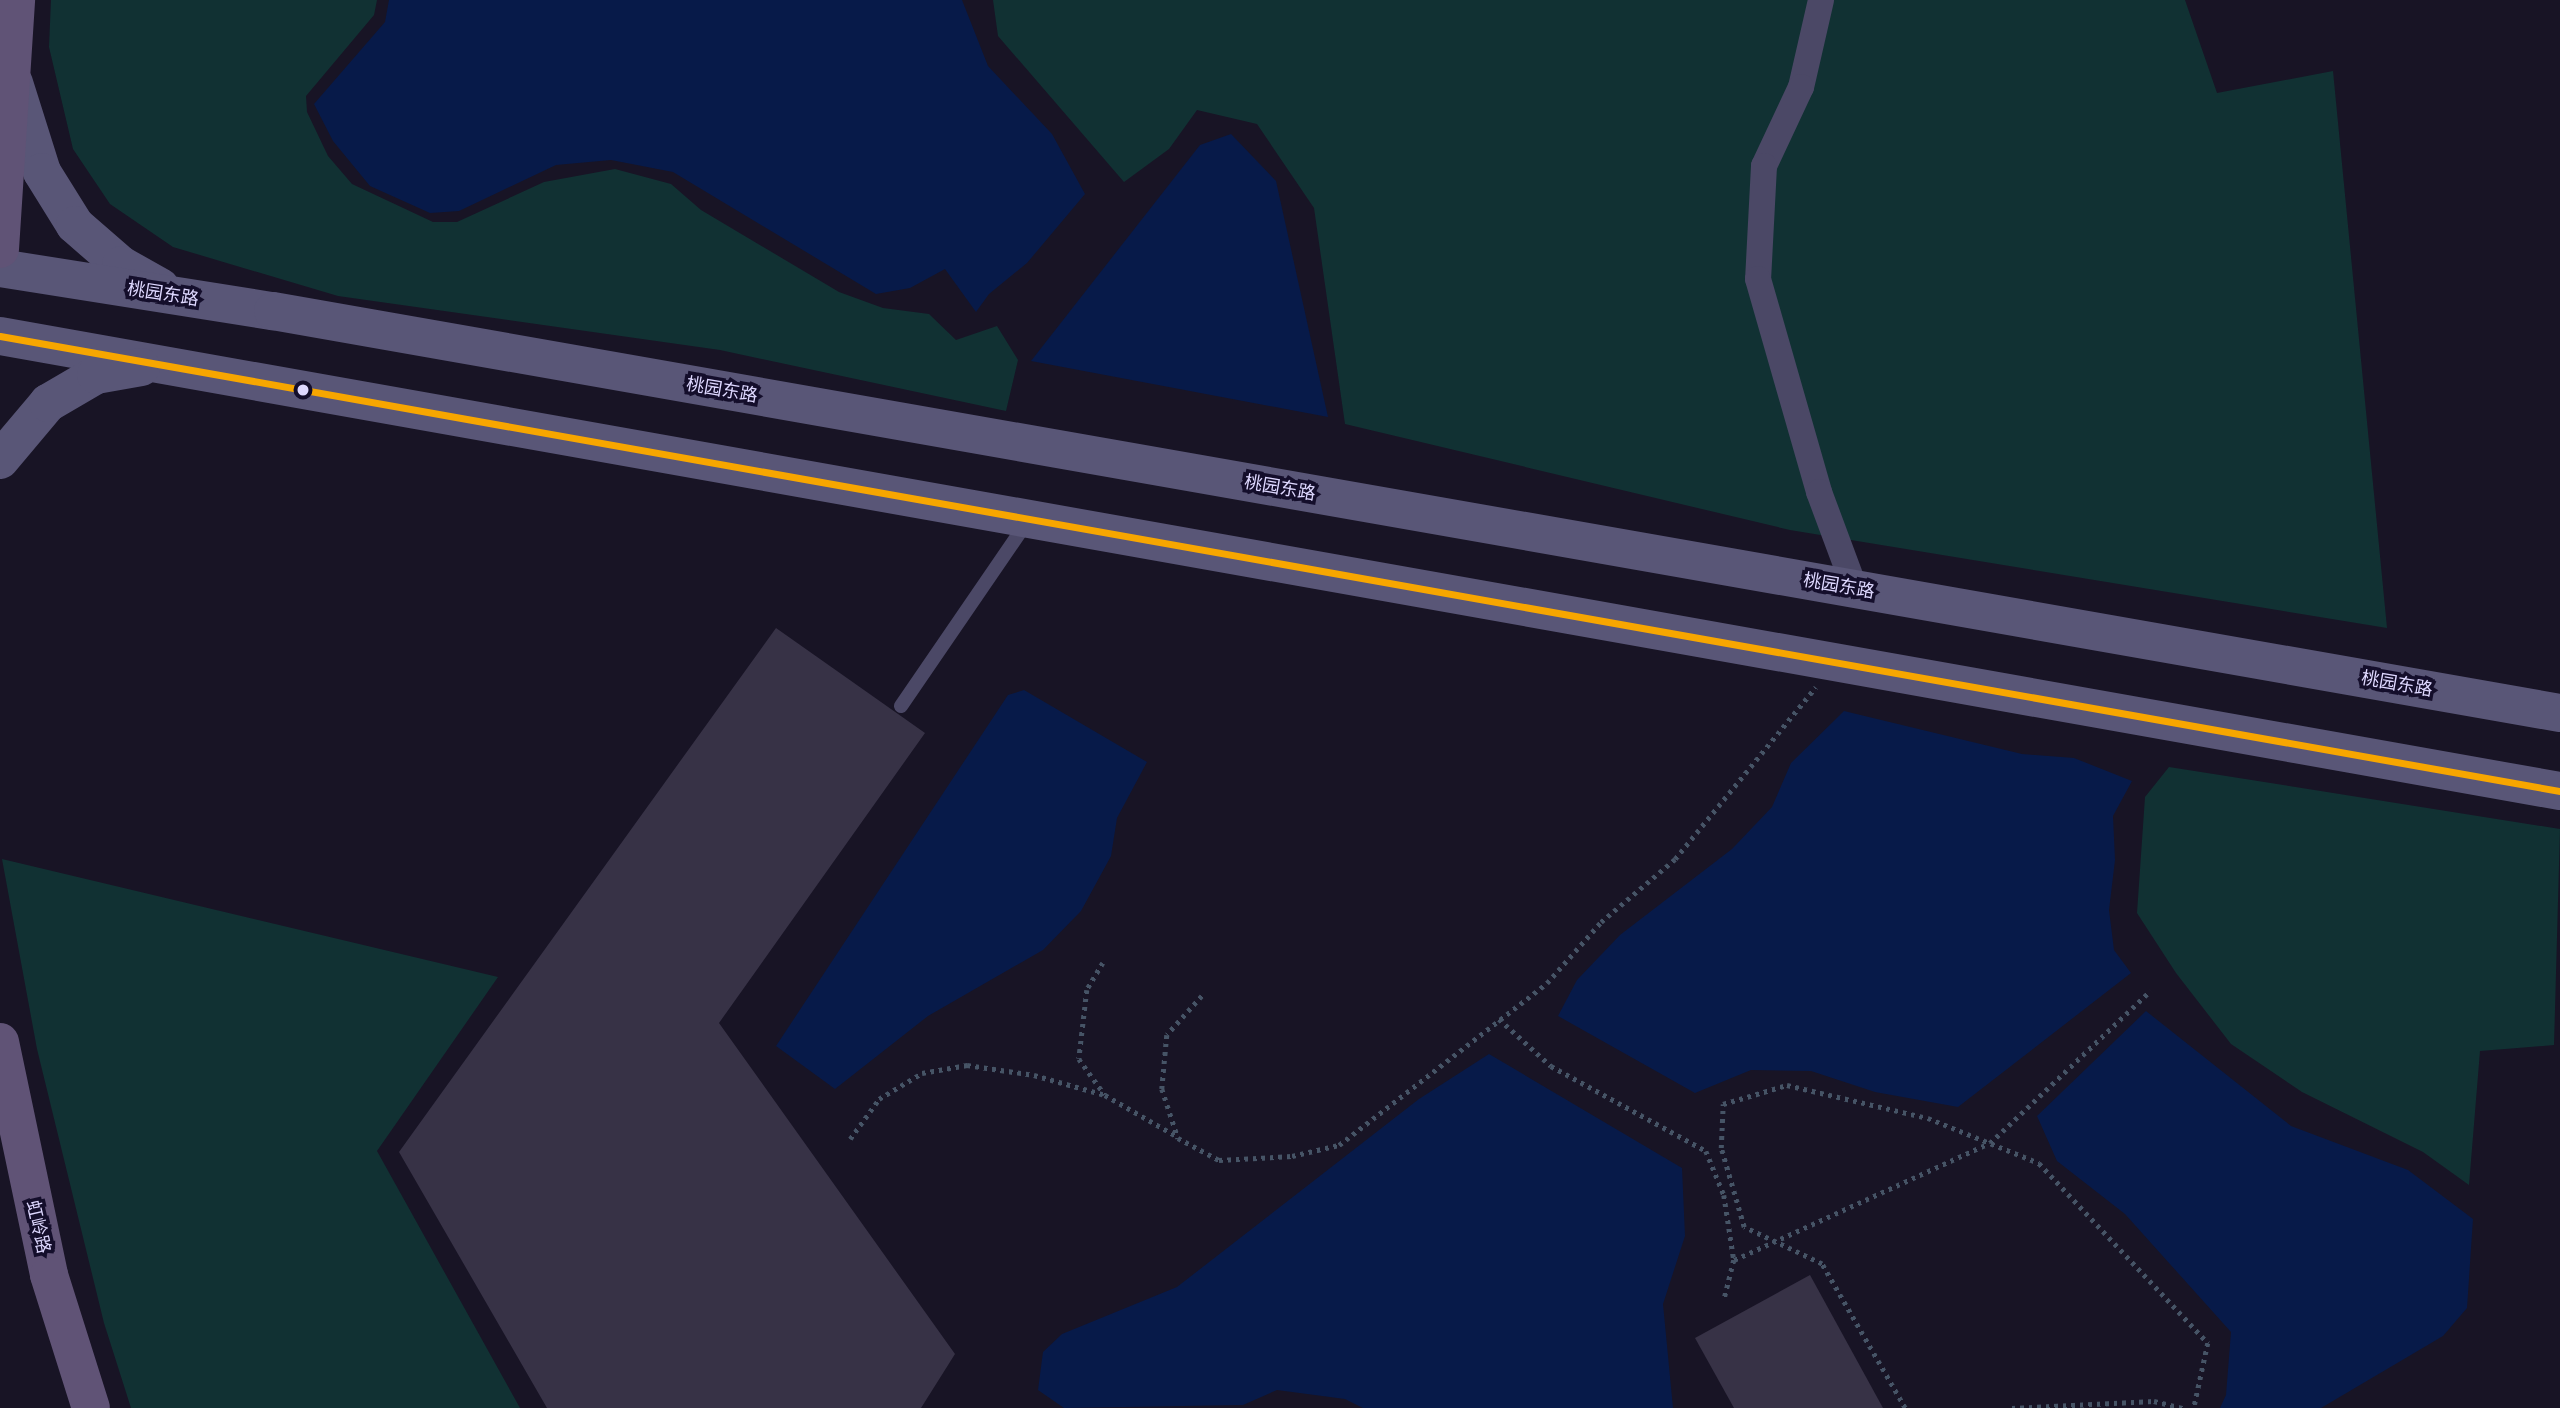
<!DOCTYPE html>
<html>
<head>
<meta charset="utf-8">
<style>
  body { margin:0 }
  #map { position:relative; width:2560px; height:1408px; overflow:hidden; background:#181425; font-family:Helvetica,"Noto Sans SC",sans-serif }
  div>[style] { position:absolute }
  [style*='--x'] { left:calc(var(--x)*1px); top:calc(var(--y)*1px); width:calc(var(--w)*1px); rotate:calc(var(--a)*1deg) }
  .green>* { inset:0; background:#113133 }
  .water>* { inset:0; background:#071a49 }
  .building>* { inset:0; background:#373246 }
  .path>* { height:4.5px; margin-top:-2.25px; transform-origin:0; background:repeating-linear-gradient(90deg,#465466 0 3.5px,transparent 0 8.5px) }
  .lane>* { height:14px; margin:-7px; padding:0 7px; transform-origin:7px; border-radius:7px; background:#4b4866 }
  .street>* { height:26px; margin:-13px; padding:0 13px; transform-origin:13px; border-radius:13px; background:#4b4866 }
  .secondary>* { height:38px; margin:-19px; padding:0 19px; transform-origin:19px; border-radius:19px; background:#595677 }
  .primary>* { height:38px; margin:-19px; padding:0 19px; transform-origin:19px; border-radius:19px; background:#605376 }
  .bus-1>* { height:7px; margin:-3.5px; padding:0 3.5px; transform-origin:3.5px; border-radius:3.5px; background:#f7a600 }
  .dots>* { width:19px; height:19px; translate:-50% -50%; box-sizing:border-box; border:4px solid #140e2b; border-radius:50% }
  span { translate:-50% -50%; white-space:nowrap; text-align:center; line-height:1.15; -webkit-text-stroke:7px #140e2b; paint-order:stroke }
  .street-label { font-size:18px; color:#ded8ff }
</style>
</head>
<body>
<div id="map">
  <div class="green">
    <div style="clip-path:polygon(51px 0,377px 0,374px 15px,306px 96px,307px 112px,328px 156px,352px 184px,433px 222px,457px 222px,544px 182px,615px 169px,671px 184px,701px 210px,839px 292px,883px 308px,929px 314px,956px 340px,997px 326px,1018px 360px,1006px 411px,720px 350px,338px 296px,173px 247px,110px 204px,73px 149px,49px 47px)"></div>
    <div style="clip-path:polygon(993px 0,2185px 0,2217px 93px,2333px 71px,2387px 628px,1790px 530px,1345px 424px,1314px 208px,1257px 124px,1197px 110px,1169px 149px,1124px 182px,998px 36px)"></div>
    <div style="clip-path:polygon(2169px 767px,2560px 829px,2554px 1045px,2480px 1051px,2469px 1185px,2423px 1152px,2302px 1092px,2231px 1044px,2176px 973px,2137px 913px,2145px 797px)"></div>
    <div style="clip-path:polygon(2px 859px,498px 977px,377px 1151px,520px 1408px,131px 1408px,104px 1323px,37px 1049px)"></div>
  </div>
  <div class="water">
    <div style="clip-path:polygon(389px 0,962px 0,988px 66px,1052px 134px,1085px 194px,1027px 263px,989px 294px,976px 312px,945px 269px,910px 288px,876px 294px,673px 172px,611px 160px,556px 165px,459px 211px,430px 213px,370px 186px,333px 141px,314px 104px,385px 22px)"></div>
    <div style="clip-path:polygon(1231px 134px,1276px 181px,1328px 417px,1031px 361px,1200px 145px)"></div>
    <div style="clip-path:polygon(1024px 690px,1147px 762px,1117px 818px,1111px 856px,1081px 911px,1043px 950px,928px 1016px,835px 1089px,776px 1046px,1008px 695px)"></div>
    <div style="clip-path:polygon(1844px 711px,2022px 754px,2074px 758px,2132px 781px,2113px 816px,2115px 860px,2109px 910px,2114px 950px,2131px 973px,1958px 1107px,1875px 1092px,1811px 1071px,1751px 1070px,1695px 1093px,1558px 1016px,1577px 980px,1620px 935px,1732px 849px,1772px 807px,1791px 763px)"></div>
    <div style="clip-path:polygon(2146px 1011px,2291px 1126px,2408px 1170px,2473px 1219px,2467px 1308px,2443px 1336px,2321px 1408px,2220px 1408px,2226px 1395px,2231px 1332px,2125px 1214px,2057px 1161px,2037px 1116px)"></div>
    <div style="clip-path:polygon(1489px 1054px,1682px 1168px,1685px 1236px,1663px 1304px,1673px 1408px,1363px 1408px,1345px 1399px,1277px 1390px,1243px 1405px,1064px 1408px,1038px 1390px,1043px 1352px,1062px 1334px,1177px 1287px,1419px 1099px)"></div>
  </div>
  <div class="building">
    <div style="clip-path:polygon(776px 628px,925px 733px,719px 1023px,955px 1354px,921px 1408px,547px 1408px,399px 1152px)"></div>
    <div style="clip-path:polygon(1810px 1275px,1883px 1408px,1734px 1408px,1695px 1338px)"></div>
  </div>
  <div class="path">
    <div style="--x:1103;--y:963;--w:31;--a:121"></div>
    <div style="--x:1087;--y:990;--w:69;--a:96.6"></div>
    <div style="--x:1079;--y:1059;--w:44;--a:54.2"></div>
    <div style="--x:1105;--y:1095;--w:84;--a:29.9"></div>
    <div style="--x:1202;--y:996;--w:52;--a:131.9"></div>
    <div style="--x:1167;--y:1035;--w:54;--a:95.3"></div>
    <div style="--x:1162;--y:1089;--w:52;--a:71.9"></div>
    <div style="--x:1178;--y:1138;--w:47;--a:28.2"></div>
    <div style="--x:1219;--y:1160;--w:73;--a:-3.1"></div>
    <div style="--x:1292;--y:1156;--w:48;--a:-13.2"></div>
    <div style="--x:1339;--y:1145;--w:264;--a:-37.9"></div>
    <div style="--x:1547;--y:983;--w:81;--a:-48.5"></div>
    <div style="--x:1601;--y:922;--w:97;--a:-40.4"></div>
    <div style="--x:1675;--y:859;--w:222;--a:-50.7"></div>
    <div style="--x:1499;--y:1019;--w:70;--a:42.1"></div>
    <div style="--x:1551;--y:1066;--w:177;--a:28.7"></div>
    <div style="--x:1706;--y:1151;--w:48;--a:67.8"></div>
    <div style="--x:1724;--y:1195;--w:66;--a:81.3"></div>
    <div style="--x:1734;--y:1260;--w:41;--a:104"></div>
    <div style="--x:850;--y:1139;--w:49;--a:-54.1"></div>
    <div style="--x:879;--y:1099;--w:50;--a:-31.2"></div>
    <div style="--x:922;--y:1073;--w:46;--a:-10.1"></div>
    <div style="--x:967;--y:1065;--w:68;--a:8.5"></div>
    <div style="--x:1034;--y:1075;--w:74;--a:15.7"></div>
    <div style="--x:1734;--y:1260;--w:281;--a:-24.6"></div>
    <div style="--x:1990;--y:1143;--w:221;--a:-43.5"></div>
    <div style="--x:1905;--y:1408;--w:166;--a:-120"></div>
    <div style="--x:1822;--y:1264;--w:86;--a:-154.6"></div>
    <div style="--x:1744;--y:1227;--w:82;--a:-106.2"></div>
    <div style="--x:1721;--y:1148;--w:44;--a:-87.4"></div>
    <div style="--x:1723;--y:1104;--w:67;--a:-16.5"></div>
    <div style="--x:1787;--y:1085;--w:145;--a:13.2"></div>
    <div style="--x:1928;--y:1118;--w:120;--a:22.1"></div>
    <div style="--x:2039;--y:1163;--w:247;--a:46.8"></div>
    <div style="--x:2208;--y:1343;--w:66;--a:102.2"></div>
    <div style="--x:2012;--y:1408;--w:142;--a:-2.8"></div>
    <div style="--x:2154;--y:1401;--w:30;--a:14"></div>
  </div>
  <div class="lane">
    <div style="--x:901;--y:706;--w:223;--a:-55.6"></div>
  </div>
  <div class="street">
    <div style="--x:1821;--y:0;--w:89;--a:102.9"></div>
    <div style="--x:1801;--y:87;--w:87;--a:115.1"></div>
    <div style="--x:1764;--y:166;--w:113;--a:93"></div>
    <div style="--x:1758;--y:279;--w:222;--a:74"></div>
    <div style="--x:1819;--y:492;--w:103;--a:69.6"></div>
  </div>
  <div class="secondary">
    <div style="--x:14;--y:83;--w:93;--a:72.5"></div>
    <div style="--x:42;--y:172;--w:62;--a:58.1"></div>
    <div style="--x:75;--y:225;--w:61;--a:41"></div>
    <div style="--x:121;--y:265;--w:45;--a:29.4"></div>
    <div style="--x:0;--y:268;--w:276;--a:9"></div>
    <div style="--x:273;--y:311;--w:2322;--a:9.97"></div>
    <div style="--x:0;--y:336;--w:2600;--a:10.08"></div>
    <div style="--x:0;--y:460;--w:75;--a:-49.9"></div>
    <div style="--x:48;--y:403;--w:56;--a:-30.3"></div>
    <div style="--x:96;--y:375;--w:46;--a:-10.1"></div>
  </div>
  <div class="primary">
    <div style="--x:0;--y:249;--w:250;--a:-86.3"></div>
    <div style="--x:0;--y:1042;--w:238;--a:78.1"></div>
    <div style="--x:49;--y:1275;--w:139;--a:72.5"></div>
  </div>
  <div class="bus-1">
    <div style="--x:0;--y:336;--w:2600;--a:10.08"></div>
  </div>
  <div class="dots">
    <div style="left:303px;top:390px;background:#ded8ff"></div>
  </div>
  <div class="street-label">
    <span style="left:163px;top:294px;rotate:9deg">桃园东路</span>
    <span style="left:722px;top:390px;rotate:10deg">桃园东路</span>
    <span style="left:1280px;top:488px;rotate:10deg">桃园东路</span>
    <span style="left:1839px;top:586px;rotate:10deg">桃园东路</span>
    <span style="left:2397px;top:684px;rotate:10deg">桃园东路</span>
    <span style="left:38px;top:1227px;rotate:77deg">虹岭路</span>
  </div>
</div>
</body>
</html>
